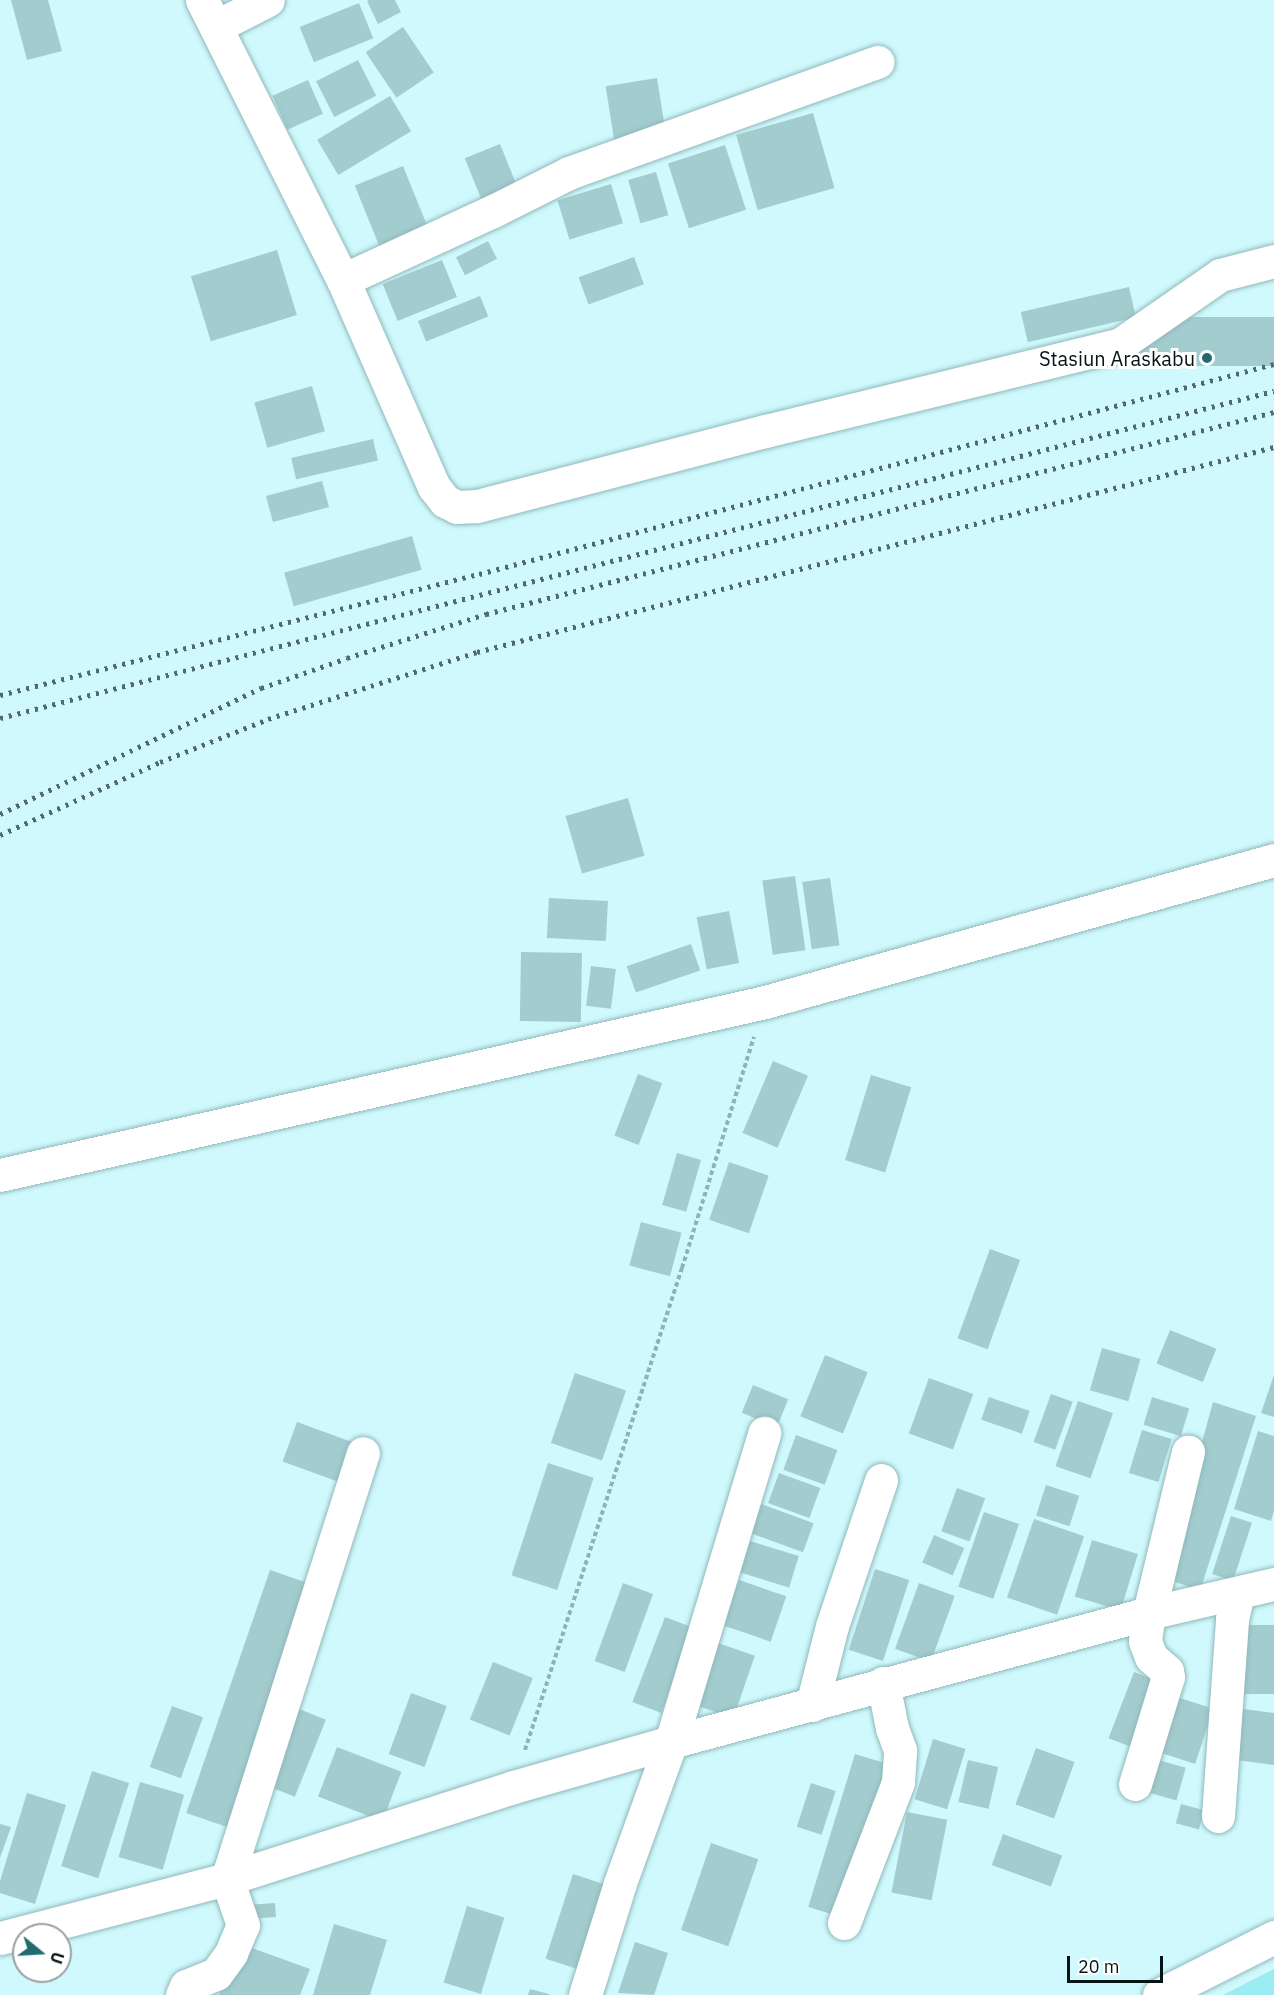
<!DOCTYPE html>
<html>
<head>
<meta charset="utf-8">
<style>
  body { margin:0 }
  #map { position:relative; width:1274px; height:1995px; overflow:hidden; background:#cff9fc; font-family:"IBM Plex Sans",sans-serif }
  div>[style] { position:absolute }
  [style*='--x'] { left:calc(var(--x)*1px); top:calc(var(--y)*1px); width:calc(var(--w)*1px); rotate:calc(var(--a)*1deg) }
  .green>* { inset:0; background:#9cedf3 }
  .building>* { inset:0; background:#a3cccf; transform-origin:0 0 }
  .path>* { height:4px; margin-top:-2px; transform-origin:0; background:repeating-linear-gradient(90deg,#91b2b5 0 4.5px,transparent 0 7.5px) }
  .roads { filter:drop-shadow(0 0 2px #90b8bb) drop-shadow(0 0 2px #90b8bb) }
  .minor>* { height:33px; margin:-16.5px; padding:0 16.5px; transform-origin:16.5px; border-radius:16.5px; background:#fff }
  .major>* { height:33px; margin:-16.5px; padding:0 16.5px; transform-origin:16.5px; border-radius:16.5px; background:#fff }
  .rail>* { height:4.5px; margin-top:-2.25px; transform-origin:0; background:repeating-linear-gradient(90deg,#50696b 0 3px,transparent 0 9px) }
  .dots>* { width:16px; height:16px; translate:-50% -50%; box-sizing:border-box; border:3px solid #fff; border-radius:50% }
  span { translate:-50% -50%; white-space:nowrap; text-align:center; line-height:1.15; -webkit-text-stroke:6px #fff; paint-order:stroke }
  .poi-label { font-size:20px; color:#051415 }
  .right { translate:-100% -50%; text-align:right }
  .north { position:absolute; left:12px; top:1923px; width:60px; height:60px; box-sizing:border-box; background:#fff; border:2px solid #9ba1a1; border-radius:50%; rotate:108deg; font-size:16px; font-weight:700; line-height:24px; text-align:center; color:#051415 }
  .north::after { content:''; display:block; margin:auto; width:21px; height:27px; background:#1f6b70; clip-path:polygon(50% 0,100% 100%,50% 72%,0 100%) }
  .scale { position:absolute; left:1067px; top:1956px; width:96px; height:27px; box-sizing:border-box; border:3px solid #051415; border-top:0; padding-left:8px; font-size:18px; line-height:21px; white-space:nowrap; color:#051415; -webkit-text-stroke:4px #fff; paint-order:stroke }
</style>
</head>
<body>
<div id="map">
  <div class="green">
    <div style="clip-path:polygon(1274px 1969px,1274px 1995px,1223px 1995px)"></div>
  </div>
  <div class="building">
    <div style="clip-path:polygon(11px 0,48px 0,62px 51px,27px 60px)"></div>
    <div style="clip-path:polygon(369px 0,395px 0,401px 12px,378px 24px,367px 1px)"></div>
    <div style="left:359px;top:3px;width:38px;height:64px;rotate:68deg"></div>
    <div style="left:403px;top:27px;width:55px;height:45px;rotate:56deg"></div>
    <div style="left:358px;top:60px;width:40px;height:47px;rotate:63deg"></div>
    <div style="left:657px;top:78px;width:55px;height:52px;rotate:81deg"></div>
    <div style="left:308px;top:80px;width:37px;height:39px;rotate:66deg"></div>
    <div style="left:390px;top:96px;width:41px;height:85px;rotate:59deg"></div>
    <div style="left:813px;top:113px;width:78px;height:80px;rotate:74deg"></div>
    <div style="left:500px;top:144px;width:46px;height:38px;rotate:68deg"></div>
    <div style="left:725px;top:145px;width:68px;height:60px;rotate:72deg"></div>
    <div style="left:403px;top:166px;width:67px;height:52px;rotate:68deg"></div>
    <div style="left:656px;top:172px;width:45px;height:29px;rotate:74deg"></div>
    <div style="left:611px;top:184px;width:41px;height:56px;rotate:73deg"></div>
    <div style="left:488px;top:241px;width:20px;height:36px;rotate:63deg"></div>
    <div style="left:277px;top:250px;width:68px;height:90px;rotate:73deg"></div>
    <div style="left:634px;top:257px;width:29px;height:59px;rotate:70deg"></div>
    <div style="left:442px;top:260px;width:40px;height:64px;rotate:68deg"></div>
    <div style="left:1129px;top:287px;width:31px;height:111px;rotate:77deg"></div>
    <div style="left:480px;top:296px;width:22px;height:67px;rotate:68deg"></div>
    <div style="left:1274px;top:317px;width:49px;height:139px;rotate:90deg"></div>
    <div style="left:312px;top:386px;width:47px;height:60px;rotate:74deg"></div>
    <div style="left:373px;top:439px;width:22px;height:84px;rotate:77deg"></div>
    <div style="left:322px;top:481px;width:27px;height:58px;rotate:75deg"></div>
    <div style="left:412px;top:536px;width:35px;height:133px;rotate:74deg"></div>
    <div style="left:628px;top:798px;width:60px;height:65px;rotate:74deg"></div>
    <div style="left:795px;top:876px;width:75px;height:33px;rotate:82deg"></div>
    <div style="left:830px;top:878px;width:68px;height:28px;rotate:82deg"></div>
    <div style="left:549px;top:898px;width:59px;height:40px;rotate:3deg"></div>
    <div style="left:729px;top:911px;width:53px;height:33px;rotate:79deg"></div>
    <div style="left:691px;top:944px;width:28px;height:68px;rotate:71deg"></div>
    <div style="left:521px;top:952px;width:61px;height:69px;rotate:1deg"></div>
    <div style="left:591px;top:966px;width:25px;height:40px;rotate:7deg"></div>
    <div style="left:773px;top:1061px;width:38px;height:78px;rotate:23deg"></div>
    <div style="left:638px;top:1074px;width:26px;height:66px;rotate:21deg"></div>
    <div style="left:871px;top:1075px;width:42px;height:89px;rotate:17deg"></div>
    <div style="left:677px;top:1153px;width:25px;height:54px;rotate:16deg"></div>
    <div style="left:729px;top:1162px;width:42px;height:61px;rotate:19deg"></div>
    <div style="left:641px;top:1222px;width:42px;height:45px;rotate:15deg"></div>
    <div style="left:990px;top:1249px;width:32px;height:95px;rotate:20deg"></div>
    <div style="left:1170px;top:1330px;width:50px;height:36px;rotate:22deg"></div>
    <div style="left:1102px;top:1348px;width:40px;height:44px;rotate:16deg"></div>
    <div style="left:825px;top:1355px;width:46px;height:66px;rotate:22deg"></div>
    <div style="left:575px;top:1373px;width:54px;height:74px;rotate:19deg"></div>
    <div style="clip-path:polygon(1274px 1375px,1274px 1417px,1261px 1413px)"></div>
    <div style="left:929px;top:1378px;width:47px;height:59px;rotate:20deg"></div>
    <div style="left:753px;top:1385px;width:38px;height:30px;rotate:22deg"></div>
    <div style="left:1051px;top:1394px;width:23px;height:51px;rotate:20deg"></div>
    <div style="left:989px;top:1397px;width:43px;height:24px;rotate:19deg"></div>
    <div style="left:1152px;top:1397px;width:39px;height:29px;rotate:17deg"></div>
    <div style="left:1078px;top:1401px;width:37px;height:69px;rotate:19deg"></div>
    <div style="clip-path:polygon(1213px 1402px,1256px 1416px,1200px 1591px,1165px 1578px)"></div>
    <div style="left:297px;top:1422px;width:65px;height:42px;rotate:20deg"></div>
    <div style="left:1142px;top:1430px;width:31px;height:45px;rotate:17deg"></div>
    <div style="clip-path:polygon(1258px 1431px,1274px 1436px,1274px 1511px,1271px 1521px,1234px 1509px)"></div>
    <div style="left:796px;top:1435px;width:44px;height:37px;rotate:20deg"></div>
    <div style="left:548px;top:1463px;width:48px;height:118px;rotate:18deg"></div>
    <div style="left:779px;top:1473px;width:44px;height:32px;rotate:20deg"></div>
    <div style="left:1046px;top:1485px;width:35px;height:32px;rotate:18deg"></div>
    <div style="left:957px;top:1488px;width:30px;height:46px;rotate:20deg"></div>
    <div style="left:761px;top:1504px;width:56px;height:31px;rotate:20deg"></div>
    <div style="left:984px;top:1512px;width:37px;height:79px;rotate:19deg"></div>
    <div style="left:1231px;top:1516px;width:22px;height:61px;rotate:18deg"></div>
    <div style="left:1034px;top:1519px;width:53px;height:83px;rotate:19deg"></div>
    <div style="left:934px;top:1535px;width:33px;height:30px;rotate:23deg"></div>
    <div style="left:1092px;top:1540px;width:48px;height:59px;rotate:17deg"></div>
    <div style="left:750px;top:1541px;width:51px;height:33px;rotate:17deg"></div>
    <div style="left:875px;top:1569px;width:36px;height:85px;rotate:18deg"></div>
    <div style="left:270px;top:1570px;width:46px;height:257px;rotate:19deg"></div>
    <div style="left:739px;top:1580px;width:50px;height:48px;rotate:19deg"></div>
    <div style="left:623px;top:1583px;width:32px;height:83px;rotate:20deg"></div>
    <div style="left:919px;top:1583px;width:38px;height:70px;rotate:20deg"></div>
    <div style="left:665px;top:1617px;width:31px;height:91px;rotate:21deg"></div>
    <div style="left:1241px;top:1625px;width:33px;height:69px"></div>
    <div style="left:718px;top:1643px;width:39px;height:66px;rotate:19deg"></div>
    <div style="left:493px;top:1662px;width:43px;height:62px;rotate:22deg"></div>
    <div style="left:1134px;top:1672px;width:30px;height:71px;rotate:21deg"></div>
    <div style="left:411px;top:1693px;width:38px;height:65px;rotate:20deg"></div>
    <div style="left:1177px;top:1697px;width:38px;height:58px;rotate:18deg"></div>
    <div style="left:172px;top:1706px;width:33px;height:65px;rotate:20deg"></div>
    <div style="left:299px;top:1709px;width:29px;height:83px;rotate:22deg"></div>
    <div style="clip-path:polygon(1243px 1709px,1274px 1713px,1274px 1765px,1236px 1760px)"></div>
    <div style="left:933px;top:1739px;width:34px;height:63px;rotate:17deg"></div>
    <div style="left:337px;top:1747px;width:69px;height:53px;rotate:21deg"></div>
    <div style="left:1036px;top:1748px;width:41px;height:60px;rotate:20deg"></div>
    <div style="left:855px;top:1754px;width:37px;height:160px;rotate:17deg"></div>
    <div style="left:1155px;top:1759px;width:32px;height:34px;rotate:16deg"></div>
    <div style="left:968px;top:1760px;width:31px;height:43px;rotate:13deg"></div>
    <div style="left:92px;top:1771px;width:39px;height:100px;rotate:18deg"></div>
    <div style="left:140px;top:1782px;width:46px;height:78px;rotate:16deg"></div>
    <div style="left:811px;top:1783px;width:26px;height:46px;rotate:18deg"></div>
    <div style="clip-path:polygon(27px 1793px,66px 1805px,35px 1904px,0 1893px,0 1881px)"></div>
    <div style="left:1181px;top:1804px;width:24px;height:20px;rotate:15deg"></div>
    <div style="left:907px;top:1812px;width:41px;height:82px;rotate:11deg"></div>
    <div style="clip-path:polygon(0 1824px,11px 1827px,0 1858px)"></div>
    <div style="left:1003px;top:1834px;width:63px;height:33px;rotate:20deg"></div>
    <div style="left:711px;top:1843px;width:50px;height:92px;rotate:19deg"></div>
    <div style="left:573px;top:1874px;width:41px;height:89px;rotate:18deg"></div>
    <div style="left:275px;top:1903px;width:14px;height:25px;rotate:86deg"></div>
    <div style="left:467px;top:1906px;width:39px;height:80px;rotate:17deg"></div>
    <div style="clip-path:polygon(334px 1924px,387px 1940px,370px 1995px,313px 1995px)"></div>
    <div style="clip-path:polygon(635px 1942px,668px 1953px,654px 1995px,618px 1993px)"></div>
    <div style="clip-path:polygon(238px 1943px,310px 1969px,300px 1995px,219px 1995px)"></div>
    <div style="clip-path:polygon(530px 1989px,549px 1994px,549px 1995px,528px 1995px)"></div>
  </div>
  <div class="path">
    <div style="--x:525;--y:1750;--w:507;--a:-71.96"></div>
    <div style="--x:682;--y:1268;--w:242;--a:-72.7"></div>
  </div>
  <div class="roads">
    <div class="minor">
      <div style="--x:202;--y:0;--w:313;--a:63.3"></div>
      <div style="--x:343;--y:280;--w:226;--a:66.3"></div>
      <div style="--x:434;--y:487;--w:18;--a:52"></div>
      <div style="--x:445;--y:501;--w:13;--a:27"></div>
      <div style="--x:457;--y:507;--w:20;--a:-3"></div>
      <div style="--x:477;--y:506;--w:298;--a:-14.6"></div>
      <div style="--x:765;--y:431;--w:364;--a:-13.7"></div>
      <div style="--x:1119;--y:345;--w:123;--a:-34.7"></div>
      <div style="--x:1220;--y:275;--w:56;--a:-14.5"></div>
      <div style="--x:217;--y:26;--w:57;--a:-27"></div>
      <div style="--x:343;--y:280;--w:165;--a:-24.7"></div>
      <div style="--x:493;--y:211;--w:85;--a:-26.6"></div>
      <div style="--x:569;--y:173;--w:328;--a:-19.8"></div>
      <div style="--x:0;--y:1175;--w:784;--a:-12.74"></div>
      <div style="--x:765;--y:1002;--w:528;--a:-15.59"></div>
      <div style="--x:812;--y:1705;--w:81;--a:-75.8"></div>
      <div style="--x:832;--y:1626;--w:154;--a:-71.4"></div>
      <div style="--x:1135;--y:1784;--w:112;--a:-72.9"></div>
      <div style="--x:1168;--y:1677;--w:6;--a:-99"></div>
      <div style="--x:1167;--y:1671;--w:21;--a:-139"></div>
      <div style="--x:1151;--y:1657;--w:17;--a:-111"></div>
      <div style="--x:1145;--y:1641;--w:28;--a:-82"></div>
      <div style="--x:1149;--y:1613;--w:166;--a:-76.4"></div>
      <div style="--x:1218;--y:1816;--w:197;--a:-85.9"></div>
      <div style="--x:1232;--y:1619;--w:26;--a:-77"></div>
      <div style="--x:844;--y:1923;--w:151;--a:-69"></div>
      <div style="--x:898;--y:1782;--w:32;--a:-86"></div>
      <div style="--x:900;--y:1750;--w:23;--a:-110"></div>
      <div style="--x:892;--y:1728;--w:46;--a:-101.3"></div>
      <div style="--x:182;--y:1995;--w:10;--a:-66"></div>
      <div style="--x:186;--y:1986;--w:32;--a:-22"></div>
      <div style="--x:216;--y:1974;--w:26;--a:-54"></div>
      <div style="--x:231;--y:1953;--w:30;--a:-67"></div>
      <div style="--x:243;--y:1925;--w:49;--a:-109.2"></div>
      <div style="--x:227;--y:1879;--w:447;--a:-72.3"></div>
      <div style="--x:585;--y:1995;--w:117;--a:-72.6"></div>
      <div style="--x:620;--y:1883;--w:150;--a:-70.1"></div>
      <div style="--x:671;--y:1742;--w:323;--a:-73.2"></div>
      <div style="--x:1159;--y:1995;--w:129;--a:-26.8"></div>
    </div>
    <div class="major">
      <div style="--x:0;--y:1938;--w:235;--a:-14.6"></div>
      <div style="--x:227;--y:1879;--w:300;--a:-17.8"></div>
      <div style="--x:513;--y:1787;--w:164;--a:-15.9"></div>
      <div style="--x:671;--y:1742;--w:495;--a:-15.1"></div>
      <div style="--x:1149;--y:1613;--w:128;--a:-13.1"></div>
    </div>
  </div>
  <div class="rail">
    <div style="--x:0;--y:695;--w:494;--a:-14.2"></div>
    <div style="--x:479;--y:574;--w:822;--a:-14.8"></div>
    <div style="--x:0;--y:718;--w:1315;--a:-14.4"></div>
    <div style="--x:0;--y:814;--w:290;--a:-25.8"></div>
    <div style="--x:261;--y:688;--w:91;--a:-19.2"></div>
    <div style="--x:347;--y:658;--w:146;--a:-17.6"></div>
    <div style="--x:486;--y:614;--w:813;--a:-14.38"></div>
    <div style="--x:0;--y:835;--w:176;--a:-24.5"></div>
    <div style="--x:160;--y:762;--w:116;--a:-21.7"></div>
    <div style="--x:268;--y:719;--w:219;--a:-17.8"></div>
    <div style="--x:477;--y:652;--w:823;--a:-14.42"></div>
  </div>
  <div class="dots">
    <div style="left:1207px;top:358px;background:#1f6b70"></div>
  </div>
  <div class="poi-label">
    <span class="right" style="left:1195px;top:358px">Stasiun Araskabu</span>
  </div>
  <div class="north">U</div>
  <div class="scale">20 m</div>
</div>
</body>
</html>
